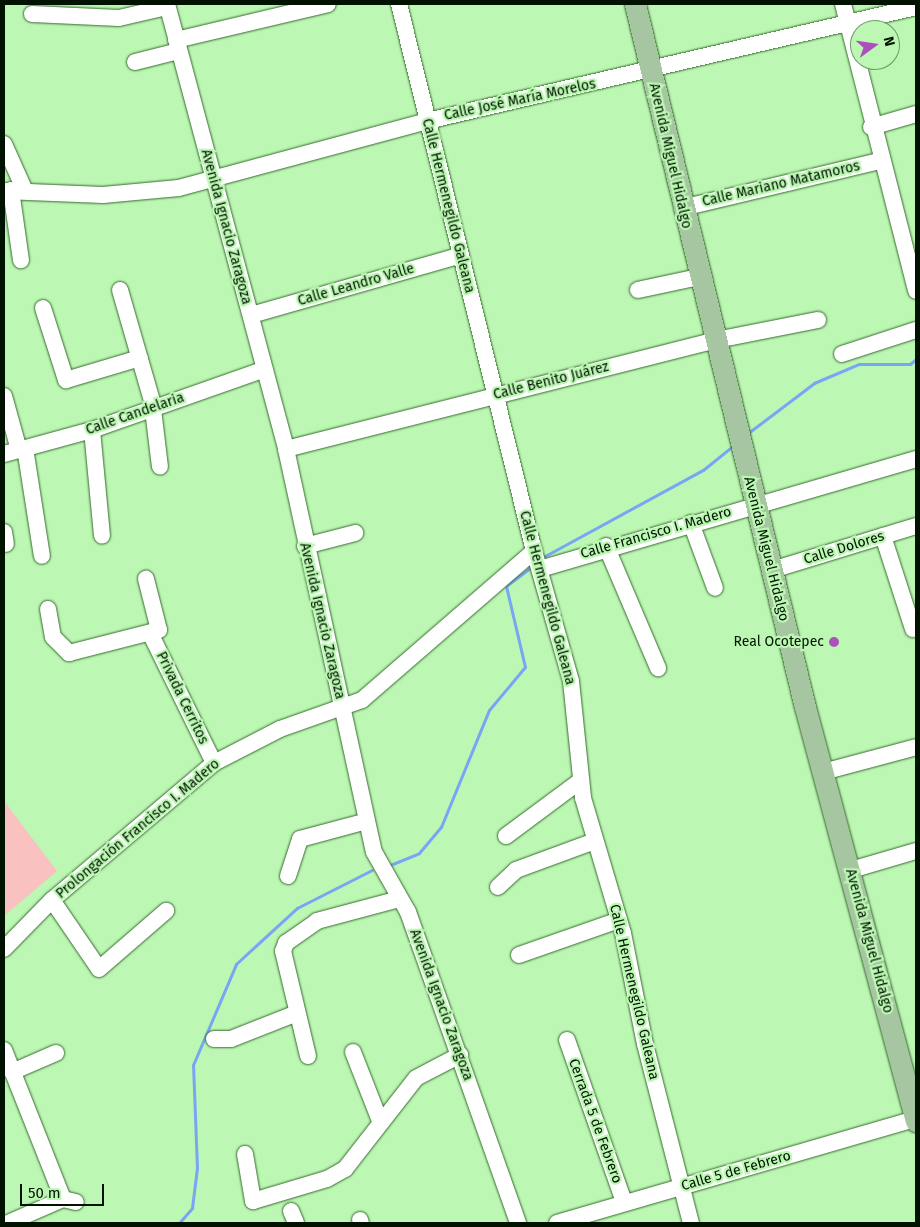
<!DOCTYPE html>
<html>
<head>
<meta charset="utf-8">
<style>
  body { margin:0 }
  #map { position:relative; width:920px; height:1227px; overflow:hidden; background:#bcf7b3; font-family:"Fira Sans",sans-serif }
  div>[style] { position:absolute }
  [style*='--x'] { left:calc(var(--x)*1px); top:calc(var(--y)*1px); width:calc(var(--w)*1px); rotate:calc(var(--a)*1deg) }
  .green>* { inset:0; background:#f9c1bf }
  .stream>* { height:3px; margin:-1.5px; padding:0 1.5px; transform-origin:1.5px; border-radius:1.5px; background:#79a6f4 }
  .roads { filter:drop-shadow(0 0 1px #356a2d) drop-shadow(0 0 1px #356a2d) }
  .minor>* { height:16px; margin:-8px; padding:0 8px; transform-origin:8px; border-radius:8px; background:#fff }
  .major>* { height:21px; margin:-10.5px; padding:0 10.5px; transform-origin:10.5px; border-radius:10.5px; background:#a6c5a1 }
  .dots>* { width:14px; height:14px; translate:-50% -50%; box-sizing:border-box; border:2px solid #bcf7b3; border-radius:50% }
  span { translate:-50% -50%; white-space:nowrap; text-align:center; line-height:1.15; -webkit-text-stroke:4.5px #bcf7b3; paint-order:stroke }
  .street-label { font-size:14px; color:#011300 }
  .poi-label { font-size:14px; color:#011300 }
  .right { translate:-100% -50%; text-align:right }
  .frame { position:absolute; inset:0; border:5px solid #011300; pointer-events:none }
  .north { position:absolute; left:850px; top:20px; width:50px; height:50px; box-sizing:border-box; background:#bcf7b3; border:1px solid #719c6b; border-radius:50%; rotate:76deg; font-size:14px; font-weight:700; line-height:20px; text-align:center; color:#011300 }
  .north::after { content:''; display:block; margin:auto; width:18px; height:22px; background:#ac51bc; clip-path:polygon(50% 0,100% 100%,50% 72%,0 100%) }
  .scale { position:absolute; left:20px; top:1184px; width:84px; height:22px; box-sizing:border-box; border:2px solid #011300; border-top:0; padding-left:6px; font-size:15px; line-height:18px; white-space:nowrap; color:#011300; -webkit-text-stroke:4px #bcf7b3; paint-order:stroke }
</style>
</head>
<body>
<div id="map">
  <div class="green">
    <div style="clip-path:polygon(4px 801px,57px 871px,4px 916px)"></div>
  </div>
  <div class="stream">
    <div style="--x:748;--y:433;--w:83;--a:-37.1"></div>
    <div style="--x:814;--y:383;--w:49;--a:-22.9"></div>
    <div style="--x:859;--y:364;--w:51;--a:0"></div>
    <div style="--x:910;--y:364;--w:8;--a:-40"></div>
    <div style="--x:545;--y:556;--w:180;--a:-28.6"></div>
    <div style="--x:703;--y:470;--w:36;--a:-39"></div>
    <div style="--x:390;--y:865;--w:31;--a:-22"></div>
    <div style="--x:419;--y:853;--w:34;--a:-50"></div>
    <div style="--x:441;--y:827;--w:126;--a:-67.7"></div>
    <div style="--x:489;--y:710;--w:56;--a:-50.1"></div>
    <div style="--x:525;--y:667;--w:83;--a:-103.2"></div>
    <div style="--x:506;--y:586;--w:30;--a:-37"></div>
    <div style="--x:179;--y:1223;--w:20;--a:-49"></div>
    <div style="--x:192;--y:1208;--w:40;--a:-82.9"></div>
    <div style="--x:197;--y:1168;--w:103;--a:-92.2"></div>
    <div style="--x:193;--y:1065;--w:110;--a:-66.9"></div>
    <div style="--x:236;--y:964;--w:83;--a:-42.6"></div>
    <div style="--x:297;--y:908;--w:84;--a:-26.9"></div>
  </div>
  <div class="roads">
    <div class="minor">
      <div style="--x:167;--y:4;--w:461;--a:75"></div>
      <div style="--x:286;--y:449;--w:412;--a:77.7"></div>
      <div style="--x:374;--y:852;--w:69;--a:60.5"></div>
      <div style="--x:408;--y:912;--w:330;--a:70.5"></div>
      <div style="--x:399;--y:4;--w:563;--a:76.14"></div>
      <div style="--x:534;--y:551;--w:135;--a:74.1"></div>
      <div style="--x:571;--y:681;--w:118;--a:84.1"></div>
      <div style="--x:583;--y:798;--w:141;--a:73.5"></div>
      <div style="--x:623;--y:933;--w:113;--a:78.8"></div>
      <div style="--x:645;--y:1044;--w:185;--a:75.6"></div>
      <div style="--x:843;--y:4;--w:296;--a:75.7"></div>
      <div style="--x:32;--y:14;--w:87;--a:2.6"></div>
      <div style="--x:119;--y:18;--w:49;--a:-12.9"></div>
      <div style="--x:176;--y:40;--w:156;--a:-13.3"></div>
      <div style="--x:135;--y:62;--w:44;--a:-14.3"></div>
      <div style="--x:871;--y:127;--w:47;--a:-16.1"></div>
      <div style="--x:4;--y:144;--w:51;--a:65.9"></div>
      <div style="--x:11;--y:190;--w:71;--a:81.9"></div>
      <div style="--x:4;--y:191;--w:99;--a:2.3"></div>
      <div style="--x:103;--y:195;--w:76;--a:-5.3"></div>
      <div style="--x:179;--y:188;--w:257;--a:-15.1"></div>
      <div style="--x:427;--y:121;--w:502;--a:-13.12"></div>
      <div style="--x:682;--y:208;--w:203;--a:-13.4"></div>
      <div style="--x:120;--y:290;--w:116;--a:73.9"></div>
      <div style="--x:152;--y:401;--w:66;--a:83.1"></div>
      <div style="--x:638;--y:290;--w:62;--a:-12"></div>
      <div style="--x:43;--y:308;--w:76;--a:72.3"></div>
      <div style="--x:66;--y:380;--w:77;--a:-16.6"></div>
      <div style="--x:251;--y:315;--w:218;--a:-15.9"></div>
      <div style="--x:842;--y:354;--w:78;--a:-18"></div>
      <div style="--x:4;--y:396;--w:56;--a:74.5"></div>
      <div style="--x:92;--y:430;--w:106;--a:84.6"></div>
      <div style="--x:25;--y:448;--w:109;--a:81.1"></div>
      <div style="--x:286;--y:449;--w:444;--a:-14.2"></div>
      <div style="--x:716;--y:340;--w:104;--a:-11.1"></div>
      <div style="--x:4;--y:454;--w:91;--a:-15.3"></div>
      <div style="--x:92;--y:430;--w:183;--a:-19.4"></div>
      <div style="--x:691;--y:523;--w:69;--a:69.7"></div>
      <div style="--x:4;--y:532;--w:12;--a:81"></div>
      <div style="--x:883;--y:536;--w:98;--a:72.1"></div>
      <div style="--x:305;--y:546;--w:52;--a:-14.6"></div>
      <div style="--x:606;--y:546;--w:133;--a:66.9"></div>
      <div style="--x:540;--y:569;--w:392;--a:-16.3"></div>
      <div style="--x:772;--y:570;--w:151;--a:-17"></div>
      <div style="--x:48;--y:609;--w:28;--a:80"></div>
      <div style="--x:53;--y:637;--w:23;--a:45"></div>
      <div style="--x:69;--y:653;--w:93;--a:-14.3"></div>
      <div style="--x:159;--y:630;--w:53;--a:-104.3"></div>
      <div style="--x:150;--y:633;--w:145;--a:63.8"></div>
      <div style="--x:823;--y:772;--w:96;--a:-15"></div>
      <div style="--x:506;--y:836;--w:92;--a:-36.6"></div>
      <div style="--x:851;--y:870;--w:68;--a:-16.3"></div>
      <div style="--x:288;--y:876;--w:39;--a:-72"></div>
      <div style="--x:300;--y:839;--w:69;--a:-15"></div>
      <div style="--x:498;--y:887;--w:25;--a:-43"></div>
      <div style="--x:516;--y:870;--w:84;--a:-20.2"></div>
      <div style="--x:52;--y:900;--w:83;--a:55.7"></div>
      <div style="--x:99;--y:969;--w:89;--a:-40.9"></div>
      <div style="--x:4;--y:949;--w:69;--a:-45.6"></div>
      <div style="--x:52;--y:900;--w:212;--a:-40.2"></div>
      <div style="--x:214;--y:763;--w:74;--a:-27.3"></div>
      <div style="--x:280;--y:729;--w:87;--a:-19.5"></div>
      <div style="--x:362;--y:700;--w:228;--a:-40.9"></div>
      <div style="--x:519;--y:955;--w:106;--a:-19.3"></div>
      <div style="--x:214;--y:1039;--w:17;--a:0"></div>
      <div style="--x:231;--y:1039;--w:71;--a:-21.5"></div>
      <div style="--x:567;--y:1040;--w:172;--a:70.6"></div>
      <div style="--x:4;--y:1050;--w:160;--a:68.4"></div>
      <div style="--x:63;--y:1199;--w:13;--a:13"></div>
      <div style="--x:353;--y:1052;--w:74;--a:68.6"></div>
      <div style="--x:308;--y:1056;--w:108;--a:-103.4"></div>
      <div style="--x:283;--y:951;--w:9;--a:-69"></div>
      <div style="--x:286;--y:943;--w:38;--a:-35"></div>
      <div style="--x:317;--y:921;--w:85;--a:-15"></div>
      <div style="--x:12;--y:1072;--w:48;--a:-23.4"></div>
      <div style="--x:245;--y:1154;--w:48;--a:80.3"></div>
      <div style="--x:253;--y:1201;--w:77;--a:-16.6"></div>
      <div style="--x:327;--y:1179;--w:21;--a:-29"></div>
      <div style="--x:345;--y:1169;--w:115;--a:-52"></div>
      <div style="--x:416;--y:1078;--w:50;--a:-27.6"></div>
      <div style="--x:291;--y:1211;--w:13;--a:67"></div>
      <div style="--x:360;--y:1220;--w:3;--a:72"></div>
      <div style="--x:8;--y:1223;--w:60;--a:-23.6"></div>
      <div style="--x:557;--y:1223;--w:374;--a:-16.2"></div>
    </div>
    <div class="major">
      <div style="--x:635;--y:4;--w:723;--a:76.41"></div>
      <div style="--x:805;--y:707;--w:429;--a:75"></div>
    </div>
  </div>
  <div class="dots">
    <div style="left:834px;top:642px;background:#ac51bc"></div>
  </div>
  <div class="street-label">
    <span style="left:520px;top:100px;rotate:-12deg">Calle José María Morelos</span>
    <span style="left:670px;top:156px;rotate:77deg">Avenida Miguel Hidalgo</span>
    <span style="left:781px;top:184px;rotate:-13deg">Calle Mariano Matamoros</span>
    <span style="left:448px;top:206px;rotate:76deg">Calle Hermenegildo Galeana</span>
    <span style="left:226px;top:227px;rotate:75deg">Avenida Ignacio Zaragoza</span>
    <span style="left:356px;top:285px;rotate:-16deg">Calle Leandro Valle</span>
    <span style="left:551px;top:381px;rotate:-14deg">Calle Benito Juárez</span>
    <span style="left:135px;top:414px;rotate:-19deg">Calle Candelaria</span>
    <span style="left:656px;top:533px;rotate:-16deg">Calle Francisco I. Madero</span>
    <span style="left:844px;top:548px;rotate:-17deg">Calle Dolores</span>
    <span style="left:766px;top:549px;rotate:76deg">Avenida Miguel Hidalgo</span>
    <span style="left:547px;top:598px;rotate:75deg">Calle Hermenegildo Galeana</span>
    <span style="left:322px;top:621px;rotate:77deg">Avenida Ignacio Zaragoza</span>
    <span style="left:182px;top:698px;rotate:64deg">Privada Cerritos</span>
    <span style="left:138px;top:829px;rotate:-40deg">Prolongación Francisco I. Madero</span>
    <span style="left:869px;top:941px;rotate:75deg">Avenida Miguel Hidalgo</span>
    <span style="left:634px;top:992px;rotate:77deg">Calle Hermenegildo Galeana</span>
    <span style="left:441px;top:1005px;rotate:70deg">Avenida Ignacio Zaragoza</span>
    <span style="left:595px;top:1121px;rotate:70deg">Cerrada 5 de Febrero</span>
    <span style="left:736px;top:1171px;rotate:-16deg">Calle 5 de Febrero</span>
  </div>
  <div class="poi-label">
    <span class="right" style="left:824px;top:642px">Real Ocotepec</span>
  </div>
  <div class="frame"></div>
  <div class="north">N</div>
  <div class="scale">50 m</div>
</div>
</body>
</html>
